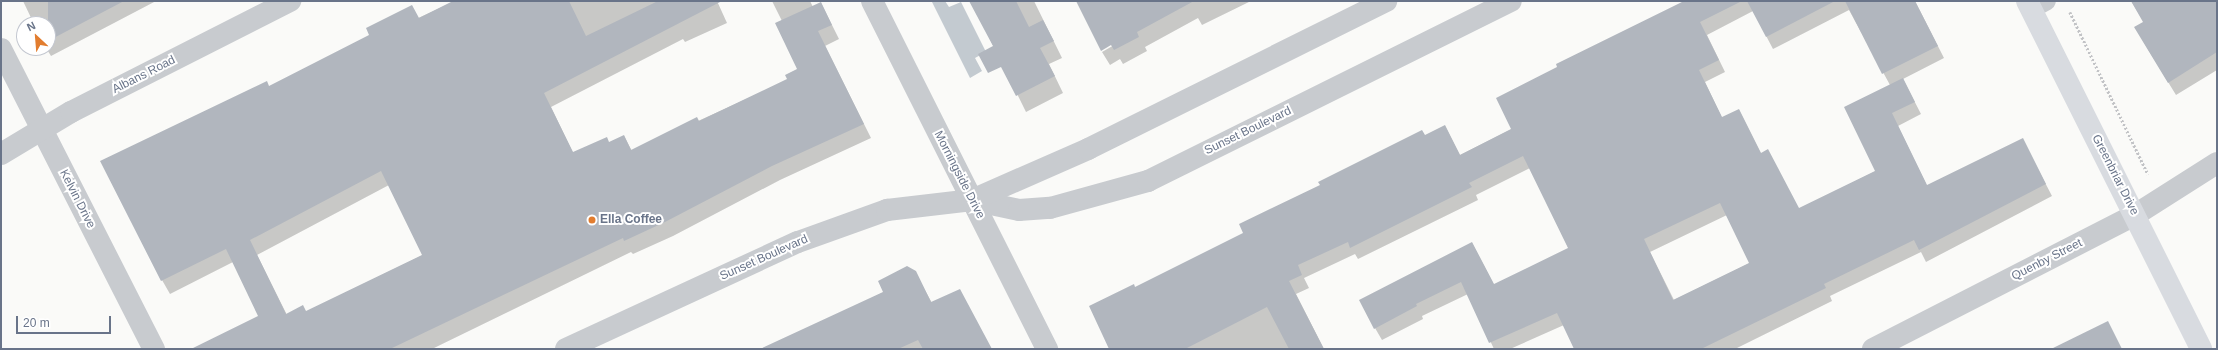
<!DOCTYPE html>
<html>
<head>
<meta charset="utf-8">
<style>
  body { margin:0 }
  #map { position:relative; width:2218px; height:350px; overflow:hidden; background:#fafaf8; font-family:Helvetica,sans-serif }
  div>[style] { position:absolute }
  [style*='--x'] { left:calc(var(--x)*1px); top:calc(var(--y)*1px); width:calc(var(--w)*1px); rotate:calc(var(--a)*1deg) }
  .water>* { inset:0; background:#c3cad0 }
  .shadow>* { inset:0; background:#0003 }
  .building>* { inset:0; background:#b1b6be }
  .path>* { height:2.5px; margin-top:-1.25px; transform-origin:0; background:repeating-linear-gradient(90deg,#c2c3c6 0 2px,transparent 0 4px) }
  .service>* { height:18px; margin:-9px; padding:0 9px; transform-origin:9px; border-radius:9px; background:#c8cbcf }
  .minor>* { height:22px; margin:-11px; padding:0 11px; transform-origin:11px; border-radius:11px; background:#c8cbcf }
  .tertiary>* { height:22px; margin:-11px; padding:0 11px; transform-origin:11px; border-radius:11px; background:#c8cbcf }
  .secondary>* { height:22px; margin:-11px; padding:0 11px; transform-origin:11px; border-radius:11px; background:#d8dbe0 }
  .dots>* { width:11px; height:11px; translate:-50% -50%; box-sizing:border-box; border:2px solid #fff; border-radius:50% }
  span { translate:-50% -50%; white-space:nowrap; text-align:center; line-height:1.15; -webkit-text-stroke:4px #fff; paint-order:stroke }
  .street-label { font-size:12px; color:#697489 }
  .poi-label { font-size:12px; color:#697489; font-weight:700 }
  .left { translate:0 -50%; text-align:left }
  .frame { position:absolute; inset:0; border:2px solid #697489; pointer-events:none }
  .north { position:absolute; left:16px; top:16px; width:40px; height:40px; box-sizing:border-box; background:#fff; border:1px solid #c3c7d0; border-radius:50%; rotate:334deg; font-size:11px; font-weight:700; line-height:16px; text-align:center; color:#697489 }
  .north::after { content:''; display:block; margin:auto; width:14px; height:18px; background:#e27d2f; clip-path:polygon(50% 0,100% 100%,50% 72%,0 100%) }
  .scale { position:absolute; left:16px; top:316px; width:95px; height:18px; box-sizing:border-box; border:2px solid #697489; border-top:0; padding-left:5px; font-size:12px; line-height:14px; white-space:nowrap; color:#697489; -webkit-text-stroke:3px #fff; paint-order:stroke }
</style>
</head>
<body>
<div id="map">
  <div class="water">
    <div style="clip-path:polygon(945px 1px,949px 7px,961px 2px,986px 52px,975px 58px,982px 71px,970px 78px,932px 2px)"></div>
  </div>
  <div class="shadow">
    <div style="clip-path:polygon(23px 1px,156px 1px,51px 56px,46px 48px,48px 24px,34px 24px)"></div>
    <div style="clip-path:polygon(evenodd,455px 1px,717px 1px,727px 23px,685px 42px,683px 39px,551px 107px,573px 153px,609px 143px,624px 136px,632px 151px,788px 80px,798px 69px,782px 21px,772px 1px,810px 1px,813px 7px,821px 3px,839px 39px,825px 46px,871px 138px,780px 180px,673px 236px,633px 254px,631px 252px,432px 349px,199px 349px,260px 316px,233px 262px,170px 294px,162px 280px,269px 87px,455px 1px,389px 185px,423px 255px,306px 312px,287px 315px,257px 255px,389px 185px)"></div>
    <div style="clip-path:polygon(977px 1px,1034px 1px,1062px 58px,1049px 64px,1063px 93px,1026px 112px,974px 7px)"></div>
    <div style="clip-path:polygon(1086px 1px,1251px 1px,1202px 25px,1198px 18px,1145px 47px,1147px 51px,1123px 64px,1120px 59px,1110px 65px,1102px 52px,1116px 44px)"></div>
    <div style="clip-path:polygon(evenodd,1684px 1px,1915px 1px,1944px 58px,1903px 79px,1921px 114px,1898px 126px,1927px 186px,2023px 140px,2052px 196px,1926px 262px,1921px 252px,1830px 296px,1832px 301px,1735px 349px,1575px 349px,1564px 325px,1510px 349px,1494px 349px,1468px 294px,1422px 316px,1423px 319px,1382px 340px,1375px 328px,1472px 243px,1494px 285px,1569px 249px,1530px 168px,1476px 195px,1478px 200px,1358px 259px,1355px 254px,1304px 278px,1309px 288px,1296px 294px,1324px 349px,1110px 349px,1135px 288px,1244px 234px,1445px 126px,1460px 155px,1512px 129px,1684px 1px,1849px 10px,1890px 85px,1876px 171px,1799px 209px,1761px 154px,1739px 110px,1722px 118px,1705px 82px,1725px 72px,1707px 35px,1753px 11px,1773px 49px,1849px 10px,1684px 1px,1727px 215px,1750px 263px,1674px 300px,1650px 252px,1727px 215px)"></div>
    <div style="clip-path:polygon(2131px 1px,2217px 1px,2217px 70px,2176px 95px,2143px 41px,2144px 22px)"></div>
    <div style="clip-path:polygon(915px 272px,932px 303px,991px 349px,768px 349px,884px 292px)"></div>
  </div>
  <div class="building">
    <div style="clip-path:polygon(48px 1px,124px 1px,48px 41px)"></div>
    <div style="clip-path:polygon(evenodd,453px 1px,569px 1px,586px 36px,658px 1px,722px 1px,544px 93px,573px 152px,607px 137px,609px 142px,624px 135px,631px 150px,697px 117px,699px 121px,787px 79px,785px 75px,797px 69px,775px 23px,821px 2px,832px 25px,818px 31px,864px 124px,772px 166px,665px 222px,624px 241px,623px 238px,390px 349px,191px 349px,258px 316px,226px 249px,161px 281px,100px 161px,267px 81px,269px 86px,369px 35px,366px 28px,412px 5px,419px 18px,453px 1px,381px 171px,422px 255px,306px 311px,303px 305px,286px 314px,250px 240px,381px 171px)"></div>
    <div style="clip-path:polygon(969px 1px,1016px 1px,1029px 27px,1043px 20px,1054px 41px,1040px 48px,1055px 76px,1016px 96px,1001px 67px,988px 73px,978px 54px,993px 46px)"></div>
    <div style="clip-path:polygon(1076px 1px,1194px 1px,1137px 32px,1139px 37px,1114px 50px,1111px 45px,1101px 51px)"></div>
    <div style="clip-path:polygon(evenodd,1684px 1px,1742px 1px,1700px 22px,1719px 60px,1699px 70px,1722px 117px,1739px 109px,1761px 153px,1768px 149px,1799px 208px,1875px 171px,1844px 107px,1903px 78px,1915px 102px,1892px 113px,1927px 185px,2023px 138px,2046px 184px,1919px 250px,1914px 240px,1824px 284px,1826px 288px,1701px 349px,1574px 349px,1557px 313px,1489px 343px,1461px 282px,1416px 304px,1417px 306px,1374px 329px,1359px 300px,1472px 242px,1494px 284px,1568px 248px,1523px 156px,1469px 183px,1472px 187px,1350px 248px,1348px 242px,1298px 265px,1302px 275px,1289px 281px,1324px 349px,1289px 349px,1267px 307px,1185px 349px,1109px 349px,1089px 306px,1134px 284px,1135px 287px,1243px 233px,1239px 224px,1320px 185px,1318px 182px,1422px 130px,1425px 135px,1445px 125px,1460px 155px,1511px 129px,1496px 98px,1557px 67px,1556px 64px,1684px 1px,1720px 203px,1749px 263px,1673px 300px,1644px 239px,1720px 203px)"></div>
    <div style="clip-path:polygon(1747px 1px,1835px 1px,1766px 37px)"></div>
    <div style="clip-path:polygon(1845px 1px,1915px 1px,1938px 46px,1882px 74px)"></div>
    <div style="clip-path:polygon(2131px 1px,2217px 1px,2217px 52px,2168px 83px,2134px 27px,2143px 22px)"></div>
    <div style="clip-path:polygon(907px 266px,916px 271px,931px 302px,960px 289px,992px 349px,923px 349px,918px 340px,898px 349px,760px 349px,883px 292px,878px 281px)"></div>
    <div style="clip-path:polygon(2108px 321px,2122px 349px,2051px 349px)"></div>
  </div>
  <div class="path">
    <div style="--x:2070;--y:12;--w:180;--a:64.3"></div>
  </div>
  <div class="service">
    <div style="--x:2031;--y:10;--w:18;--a:-29"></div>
  </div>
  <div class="minor">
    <div style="--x:1;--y:49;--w:337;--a:63"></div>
    <div style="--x:1;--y:154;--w:82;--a:-31"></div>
    <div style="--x:71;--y:112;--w:246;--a:-26.9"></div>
    <div style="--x:1873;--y:349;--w:294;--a:-27.1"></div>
    <div style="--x:2135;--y:215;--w:97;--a:-32.4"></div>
  </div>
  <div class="tertiary">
    <div style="--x:872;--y:1;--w:390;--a:63.3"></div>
    <div style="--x:972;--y:200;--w:48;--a:12"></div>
    <div style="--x:1019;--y:210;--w:31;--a:-4"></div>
    <div style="--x:1050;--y:208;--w:102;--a:-15.4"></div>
    <div style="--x:1148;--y:181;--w:405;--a:-26.4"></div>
    <div style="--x:566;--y:349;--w:255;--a:-24.8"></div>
    <div style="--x:798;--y:242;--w:95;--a:-19.8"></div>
    <div style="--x:887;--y:210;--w:86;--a:-6.7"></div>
    <div style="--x:972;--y:200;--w:127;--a:-23.7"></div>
    <div style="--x:1088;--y:149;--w:333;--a:-26.4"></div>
  </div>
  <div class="secondary">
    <div style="--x:2027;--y:1;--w:389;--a:63.4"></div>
  </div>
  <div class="dots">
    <div style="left:592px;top:220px;background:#e27d2f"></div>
  </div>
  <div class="street-label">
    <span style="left:144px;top:75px;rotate:-27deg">Albans Road</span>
    <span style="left:1248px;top:131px;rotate:-26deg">Sunset Boulevard</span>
    <span style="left:959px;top:175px;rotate:63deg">Morningside Drive</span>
    <span style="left:2115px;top:175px;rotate:63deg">Greenbriar Drive</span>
    <span style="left:77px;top:199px;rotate:63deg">Kelvin Drive</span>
    <span style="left:764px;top:258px;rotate:-24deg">Sunset Boulevard</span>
    <span style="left:2047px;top:260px;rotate:-27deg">Quenby Street</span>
  </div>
  <div class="poi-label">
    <span class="left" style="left:600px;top:220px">Ella Coffee</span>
  </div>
  <div class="frame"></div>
  <div class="north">N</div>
  <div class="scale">20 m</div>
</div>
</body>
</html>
